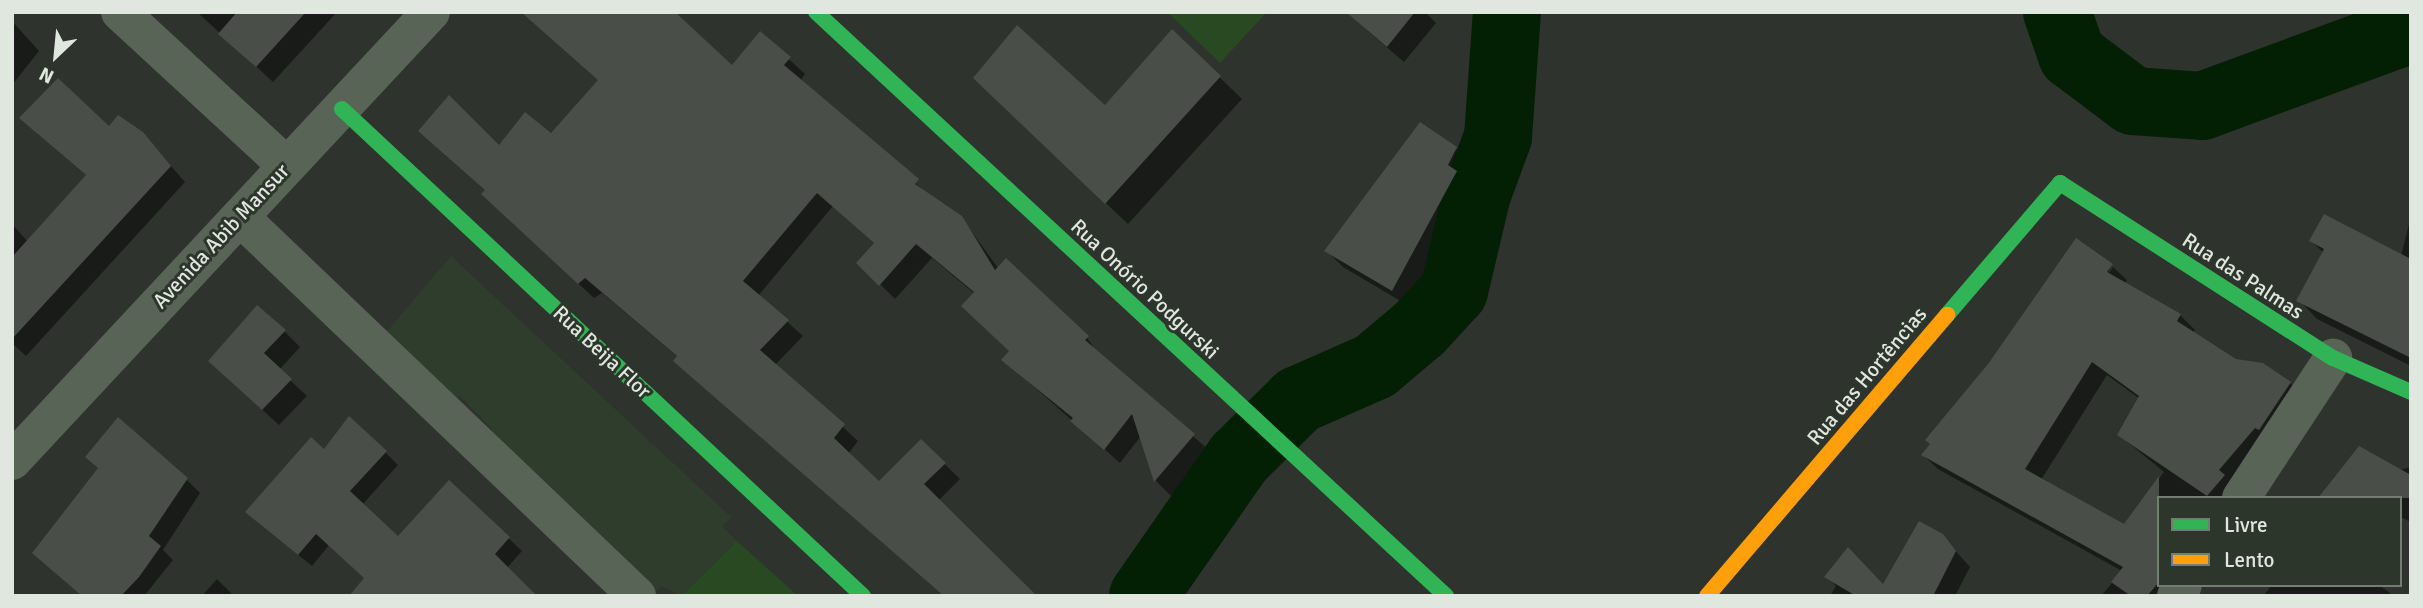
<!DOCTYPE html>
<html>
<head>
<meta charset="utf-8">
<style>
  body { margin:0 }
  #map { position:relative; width:2423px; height:608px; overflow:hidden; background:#2e332d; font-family:Signika,sans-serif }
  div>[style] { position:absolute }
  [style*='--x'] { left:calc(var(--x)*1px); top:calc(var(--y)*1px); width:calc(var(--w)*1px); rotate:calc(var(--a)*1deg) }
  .built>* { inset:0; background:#2f3d2c }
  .green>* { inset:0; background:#284922 }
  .shadow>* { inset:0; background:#0007 }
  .river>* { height:68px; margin:-34px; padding:0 34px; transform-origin:34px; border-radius:34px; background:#042004 }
  .building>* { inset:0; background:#4a4e49 }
  .street>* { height:38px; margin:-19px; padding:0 19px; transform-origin:19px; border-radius:19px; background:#586556 }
  .fast>* { height:16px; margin:-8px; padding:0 8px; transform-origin:8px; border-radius:8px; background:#30b455 }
  .slow>* { height:16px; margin:-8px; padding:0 8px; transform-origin:8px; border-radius:8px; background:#ff9f0a }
  span { translate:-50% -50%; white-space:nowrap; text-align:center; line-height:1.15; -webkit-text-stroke:6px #2c362a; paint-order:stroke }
  .street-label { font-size:21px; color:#e0e7df }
  .frame { position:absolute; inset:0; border:14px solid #e0e7df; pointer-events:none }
  .legend { position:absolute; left:2157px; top:496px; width:245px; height:91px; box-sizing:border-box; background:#2c362a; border:2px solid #747d72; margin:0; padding:9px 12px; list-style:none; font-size:21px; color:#e0e7df }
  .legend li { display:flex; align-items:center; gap:14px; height:35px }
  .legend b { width:35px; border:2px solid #747d72 }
  .north { position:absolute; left:21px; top:21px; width:70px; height:70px; -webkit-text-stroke:5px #2c362a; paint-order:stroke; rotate:206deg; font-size:19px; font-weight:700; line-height:28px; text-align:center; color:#e0e7df }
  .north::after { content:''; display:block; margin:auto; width:24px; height:32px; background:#e0e7df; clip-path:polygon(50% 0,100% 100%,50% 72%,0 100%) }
</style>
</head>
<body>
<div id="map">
  <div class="built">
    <div style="clip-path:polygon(451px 256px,731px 517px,722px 526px,737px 541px,681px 596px,662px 586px,654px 593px,490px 440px,492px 429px,460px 396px,450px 405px,382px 337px)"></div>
  </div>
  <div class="green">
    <div style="clip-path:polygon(1167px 12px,1267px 12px,1220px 63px)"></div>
    <div style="clip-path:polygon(737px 541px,798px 596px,681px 596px)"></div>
  </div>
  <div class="shadow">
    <div style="clip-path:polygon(197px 12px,337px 12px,273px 82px)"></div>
    <div style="clip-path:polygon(1354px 12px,1425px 12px,1436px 23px,1404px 62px,1368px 31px)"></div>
    <div style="clip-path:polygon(12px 21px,39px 51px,12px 85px)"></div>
    <div style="clip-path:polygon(1172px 31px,1242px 99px,1128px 224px,997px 100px,1105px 107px)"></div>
    <div style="clip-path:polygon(760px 33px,805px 74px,800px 81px,931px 197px,961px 217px,998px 268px,1087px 338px,1100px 356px,1209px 450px,1171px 496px,1156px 481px,1141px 436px,1120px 463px,1004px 360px,1011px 351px,975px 294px,932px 258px,895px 299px,859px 263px,875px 244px,833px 206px,758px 296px,803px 336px,775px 365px,858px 441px,848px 454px,879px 484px,921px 441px,960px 479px,938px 501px,1035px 596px,678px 357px,602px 293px,594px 298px,499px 210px,499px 147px,551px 136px,732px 68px)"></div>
    <div style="clip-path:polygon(109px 129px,142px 133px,185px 182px,26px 356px,12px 343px,12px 224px,28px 242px,87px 176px,37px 133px)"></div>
    <div style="clip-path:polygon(1456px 149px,1472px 165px,1464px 180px,1472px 188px,1409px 306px,1343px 267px,1327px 251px)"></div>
    <div style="clip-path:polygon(2411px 216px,2411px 366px,2317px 319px,2299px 300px,2324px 253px,2311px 241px,2401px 256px)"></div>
    <div style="clip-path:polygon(evenodd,2077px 240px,2112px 265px,2104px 280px,2113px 267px,2127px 280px,2124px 284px,2180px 315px,2195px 330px,2192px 333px,2236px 361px,2290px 383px,2305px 397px,2232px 498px,2159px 498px,2159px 585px,2176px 585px,2169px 596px,2101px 596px,2122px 571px,1938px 469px,1923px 455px,2077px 240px,2107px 375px,2140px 399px,2119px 435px,2164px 472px,2124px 526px,2041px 480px,2107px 375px)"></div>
    <div style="clip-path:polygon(284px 331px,300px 347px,279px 370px,307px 396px,279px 425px,226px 377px)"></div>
    <div style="clip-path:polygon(324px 451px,385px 452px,398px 465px,362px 505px,398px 539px,449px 482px,522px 551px,507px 568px,366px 579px,329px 545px,312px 566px,260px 524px)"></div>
    <div style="clip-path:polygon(2411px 467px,2411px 522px,2400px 517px,2399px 470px)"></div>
    <div style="clip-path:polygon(187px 480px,200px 493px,163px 550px,173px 560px,144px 596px,82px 596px)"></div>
    <div style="clip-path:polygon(1942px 536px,1970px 567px,1955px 596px,1830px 596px,1836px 586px,1827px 576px,1883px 586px)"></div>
    <div style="clip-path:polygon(217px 579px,234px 596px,202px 596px)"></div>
    <div style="clip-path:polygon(2272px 585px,2379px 585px,2394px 596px,2263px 596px)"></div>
  </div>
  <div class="river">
    <div style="--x:2057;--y:12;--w:46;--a:70.8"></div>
    <div style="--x:2072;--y:55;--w:76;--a:37"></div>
    <div style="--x:2133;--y:101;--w:69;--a:4.1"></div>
    <div style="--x:2202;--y:106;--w:206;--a:-20.2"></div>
    <div style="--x:2395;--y:35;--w:20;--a:-37"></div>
    <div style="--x:1143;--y:596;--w:168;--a:-55.2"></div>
    <div style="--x:1239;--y:458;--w:83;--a:-44.5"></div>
    <div style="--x:1298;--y:400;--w:84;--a:-23.8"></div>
    <div style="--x:1375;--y:366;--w:59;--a:-40.2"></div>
    <div style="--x:1420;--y:328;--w:50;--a:-47.4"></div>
    <div style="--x:1454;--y:291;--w:100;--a:-76.7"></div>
    <div style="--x:1477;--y:194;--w:61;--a:-69.8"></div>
    <div style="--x:1498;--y:137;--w:125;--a:-85.9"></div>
  </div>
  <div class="building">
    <div style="clip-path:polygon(237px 12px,306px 12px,256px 67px,218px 34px)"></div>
    <div style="clip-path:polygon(521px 12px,675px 12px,732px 65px,760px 31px,791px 57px,784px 65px,919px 179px,915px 184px,962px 216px,995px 270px,1006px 258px,1089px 336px,1085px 340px,1195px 434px,1154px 482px,1132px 414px,1104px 450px,1070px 421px,1073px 418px,1001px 360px,1009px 351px,961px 306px,974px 292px,916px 244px,879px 286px,856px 263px,874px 243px,817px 193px,743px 281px,789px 320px,760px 350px,845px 424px,834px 438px,879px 481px,921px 439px,946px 463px,924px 484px,1037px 596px,944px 596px,673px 361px,677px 356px,585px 278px,578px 284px,481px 194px,485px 190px,418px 131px,449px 95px,499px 145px,525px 112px,551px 133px,598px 80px)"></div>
    <div style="clip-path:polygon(1346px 12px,1415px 12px,1387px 47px)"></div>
    <div style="clip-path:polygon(1017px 25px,1105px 105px,1172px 29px,1221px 76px,1105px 204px,973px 78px)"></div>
    <div style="clip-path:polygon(58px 78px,109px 126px,118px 115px,143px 132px,171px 166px,12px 339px,12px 257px,86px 175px,19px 118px)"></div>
    <div style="clip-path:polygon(1420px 122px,1457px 147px,1448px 165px,1457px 171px,1392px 291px,1324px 251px)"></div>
    <div style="clip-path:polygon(2324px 214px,2411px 259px,2411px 358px,2296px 301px,2324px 249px,2309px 241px)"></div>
    <div style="clip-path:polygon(2076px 238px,2113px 264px,2107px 272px,2181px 314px,2177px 321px,2236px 359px,2263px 363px,2291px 382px,2259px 430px,2255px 428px,2219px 470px,2225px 475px,2207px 496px,2117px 435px,2139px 396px,2092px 362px,2025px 469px,2124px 524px,2159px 476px,2159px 582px,2147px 596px,2131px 596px,2111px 582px,2123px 567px,1921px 455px,1930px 444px,1925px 440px,1988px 364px)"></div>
    <div style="clip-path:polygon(257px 305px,286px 330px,264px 353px,292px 379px,262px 410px,208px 361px)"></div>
    <div style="clip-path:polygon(349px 416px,387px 451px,350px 491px,398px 536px,449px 480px,510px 537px,495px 554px,537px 596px,349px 596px,364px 578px,316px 534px,298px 555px,245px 512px,311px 437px,324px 449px)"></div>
    <div style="clip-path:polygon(118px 417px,188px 478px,149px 536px,161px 546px,139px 577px,121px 596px,82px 596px,32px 553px,98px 468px,85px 457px)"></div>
    <div style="clip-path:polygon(2359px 446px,2411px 475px,2411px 498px,2318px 498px)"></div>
    <div style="clip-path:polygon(1919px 521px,1943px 534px,1956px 551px,1933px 596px,1856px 596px,1824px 577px,1848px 547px,1883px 584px)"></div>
  </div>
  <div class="street">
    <div style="--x:120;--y:12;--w:227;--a:42.7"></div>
    <div style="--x:240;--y:217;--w:549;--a:43.67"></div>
    <div style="--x:12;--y:461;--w:614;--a:-46.98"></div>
    <div style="--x:2241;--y:498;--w:168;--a:-56.7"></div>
    <div style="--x:2176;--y:596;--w:13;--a:-58"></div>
  </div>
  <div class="fast">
    <div style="--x:816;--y:12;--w:859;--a:42.83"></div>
    <div style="--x:342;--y:109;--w:713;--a:43.07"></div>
    <div style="--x:1947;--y:315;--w:174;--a:-49.4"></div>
    <div style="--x:2060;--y:183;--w:324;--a:32.7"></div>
    <div style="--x:2333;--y:358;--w:85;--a:23.6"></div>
  </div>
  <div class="slow">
    <div style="--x:1707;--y:596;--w:370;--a:-49.5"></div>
  </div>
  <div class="street-label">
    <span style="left:221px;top:236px;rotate:-47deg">Avenida Abib Mansur</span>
    <span style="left:2243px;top:276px;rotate:33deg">Rua das Palmas</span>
    <span style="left:1145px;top:289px;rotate:43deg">Rua Onório Podgurski</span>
    <span style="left:602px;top:352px;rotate:43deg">Rua Beija Flor</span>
    <span style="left:1867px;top:376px;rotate:-50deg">Rua das Hortências</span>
  </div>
  <div class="frame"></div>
  <ul class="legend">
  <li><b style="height:9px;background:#30b455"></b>Livre</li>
  <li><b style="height:9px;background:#ff9f0a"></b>Lento</li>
  </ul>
  <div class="north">N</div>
</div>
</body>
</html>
